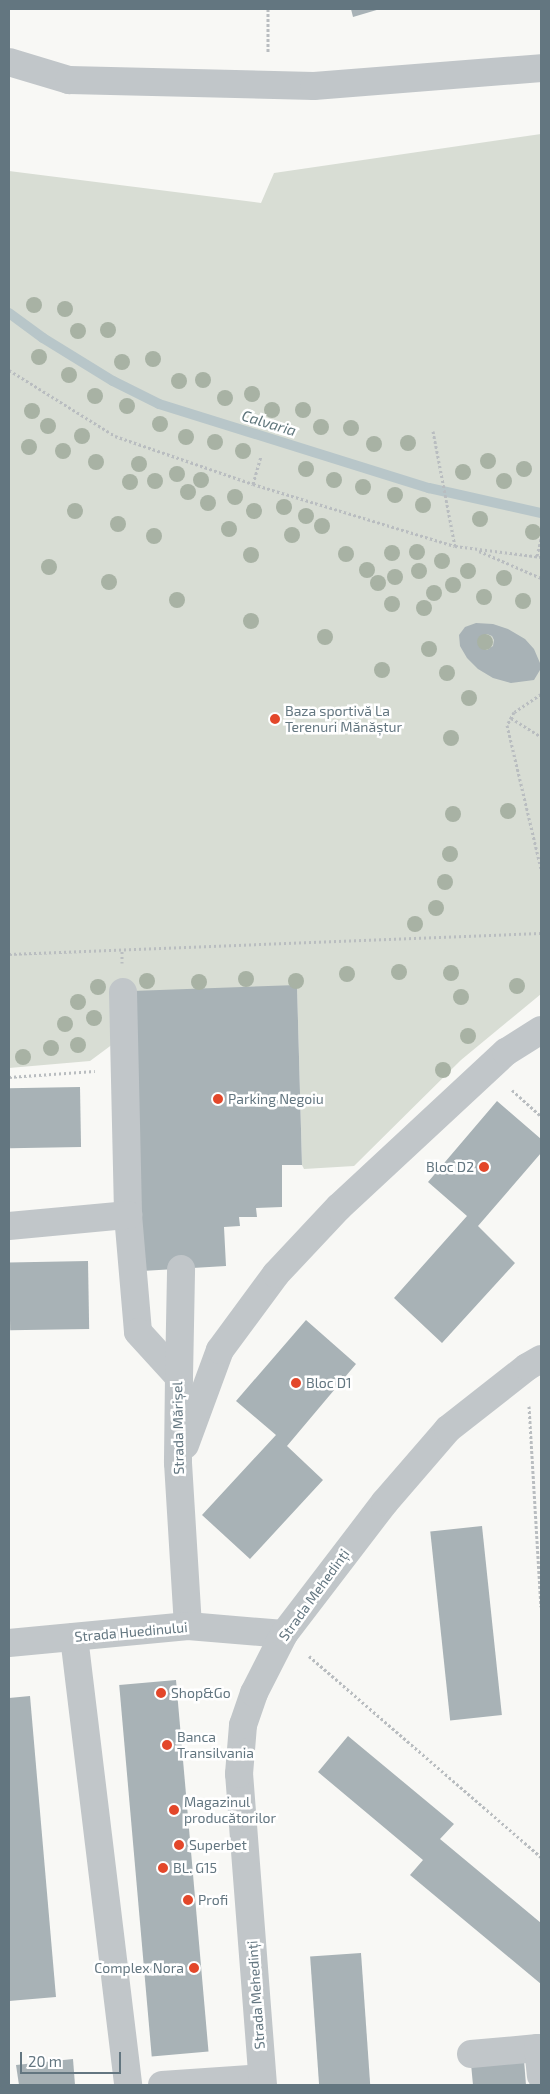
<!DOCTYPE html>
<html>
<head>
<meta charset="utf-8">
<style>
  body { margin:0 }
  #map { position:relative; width:550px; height:2094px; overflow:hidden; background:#f8f8f5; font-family:"Exo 2",sans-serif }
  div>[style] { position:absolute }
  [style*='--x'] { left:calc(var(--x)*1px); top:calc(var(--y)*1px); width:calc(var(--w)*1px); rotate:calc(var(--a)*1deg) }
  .green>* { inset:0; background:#d8ddd4 }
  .stream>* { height:10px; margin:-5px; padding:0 5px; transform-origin:5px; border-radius:5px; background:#b8c6c9 }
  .building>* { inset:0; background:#a8b2b6; transform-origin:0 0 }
  .path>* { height:3px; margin-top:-1.5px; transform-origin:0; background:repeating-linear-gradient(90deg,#b9bdc0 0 2.5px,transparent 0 5px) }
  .minor>* { height:28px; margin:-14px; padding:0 14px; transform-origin:14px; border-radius:14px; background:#c1c6c9 }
  .trees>* { width:16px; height:16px; margin:-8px; border-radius:50%; background:#a8b2a4 }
  .dots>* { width:14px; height:14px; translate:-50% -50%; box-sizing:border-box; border:2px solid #fff; border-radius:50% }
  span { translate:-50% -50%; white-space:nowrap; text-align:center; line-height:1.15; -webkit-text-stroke:5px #fff; paint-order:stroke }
  .poi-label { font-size:14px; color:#637680 }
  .left { translate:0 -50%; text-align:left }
  .right { translate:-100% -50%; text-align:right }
  .street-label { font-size:14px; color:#637680 }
  .water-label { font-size:15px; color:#5e757b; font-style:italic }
  .frame { position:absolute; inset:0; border:10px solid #637680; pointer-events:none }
  .scale { position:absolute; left:20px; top:2052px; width:101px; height:22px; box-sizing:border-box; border:2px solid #637680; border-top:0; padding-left:6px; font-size:15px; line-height:18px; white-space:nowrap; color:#637680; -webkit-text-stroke:4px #fff; paint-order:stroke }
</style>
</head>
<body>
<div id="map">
  <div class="green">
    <div style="clip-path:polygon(541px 134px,541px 994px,461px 1060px,354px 1166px,304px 1169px,302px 1165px,297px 985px,117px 1041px,90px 1061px,9px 1068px,9px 171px,261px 203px,274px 173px)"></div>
  </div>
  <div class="stream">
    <div style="--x:9;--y:313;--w:42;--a:36.3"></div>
    <div style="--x:43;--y:338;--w:82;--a:31.6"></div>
    <div style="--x:113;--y:381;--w:51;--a:26.6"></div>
    <div style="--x:159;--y:404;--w:283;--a:17.3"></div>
    <div style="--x:429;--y:488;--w:115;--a:12.6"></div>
  </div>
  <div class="building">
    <div style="clip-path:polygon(351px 9px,380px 9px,353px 17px)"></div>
    <div style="clip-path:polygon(evenodd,476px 623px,493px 624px,508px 629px,525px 639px,534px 649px,540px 663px,540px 670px,534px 680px,511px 683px,493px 678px,478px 669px,467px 658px,460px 646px,459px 635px,465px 627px,476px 623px,487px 634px,492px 636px,494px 640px,493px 646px,487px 650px,480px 647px,478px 640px,487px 634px)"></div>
    <div style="clip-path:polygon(297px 985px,302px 1165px,282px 1165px,282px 1207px,256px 1208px,257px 1217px,239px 1217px,240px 1226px,224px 1227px,226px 1266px,142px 1271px,132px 991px)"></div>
    <div style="left:80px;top:1087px;width:60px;height:71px;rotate:89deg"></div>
    <div style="clip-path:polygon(497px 1101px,541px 1139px,541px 1153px,478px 1226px,515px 1263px,442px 1343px,394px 1298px,467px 1216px,428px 1182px)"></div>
    <div style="left:88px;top:1261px;width:68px;height:79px;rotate:89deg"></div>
    <div style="clip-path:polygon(306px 1320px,356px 1364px,287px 1446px,323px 1480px,250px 1559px,202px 1515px,276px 1435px,236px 1401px)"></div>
    <div style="left:482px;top:1526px;width:190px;height:52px;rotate:84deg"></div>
    <div style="left:176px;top:1680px;width:373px;height:57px;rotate:85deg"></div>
    <div style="clip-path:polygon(30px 1696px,56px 1997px,9px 2001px,9px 1698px)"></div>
    <div style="clip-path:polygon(348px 1736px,454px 1824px,440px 1839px,541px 1923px,541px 1984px,410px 1875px,423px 1860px,318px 1772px)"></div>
    <div style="left:361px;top:1953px;width:132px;height:51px;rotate:86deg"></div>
    <div style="clip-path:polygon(73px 2059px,75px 2085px,19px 2085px,16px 2065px)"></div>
    <div style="clip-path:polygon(524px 2060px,526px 2085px,473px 2085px,471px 2064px)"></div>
  </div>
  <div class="path">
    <div style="--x:268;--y:9;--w:44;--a:90"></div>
    <div style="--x:9;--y:370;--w:125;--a:31.9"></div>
    <div style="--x:115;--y:436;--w:146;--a:19.2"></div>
    <div style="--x:253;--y:484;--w:211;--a:17.1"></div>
    <div style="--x:455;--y:546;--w:87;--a:7.3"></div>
    <div style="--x:433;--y:431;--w:117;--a:79.2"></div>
    <div style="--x:253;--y:484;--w:29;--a:-74"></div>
    <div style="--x:479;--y:551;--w:68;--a:23.5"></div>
    <div style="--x:537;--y:556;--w:18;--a:-77"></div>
    <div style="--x:541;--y:694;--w:32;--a:146"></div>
    <div style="--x:514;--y:712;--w:15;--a:118"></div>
    <div style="--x:507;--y:725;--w:148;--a:76.7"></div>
    <div style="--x:511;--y:718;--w:36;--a:32"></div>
    <div style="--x:122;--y:951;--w:12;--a:90"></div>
    <div style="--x:9;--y:954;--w:532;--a:-2.26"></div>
    <div style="--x:9;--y:1077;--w:86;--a:-4"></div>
    <div style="--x:512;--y:1090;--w:39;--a:42"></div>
    <div style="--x:529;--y:1406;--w:201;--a:86.6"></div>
    <div style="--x:309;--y:1656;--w:307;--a:40.9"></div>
  </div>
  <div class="minor">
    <div style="--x:9;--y:62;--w:63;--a:16.7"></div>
    <div style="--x:69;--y:80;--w:245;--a:1.4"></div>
    <div style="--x:314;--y:86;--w:228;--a:-4.5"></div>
    <div style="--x:123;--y:992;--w:223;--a:88.7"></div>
    <div style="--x:128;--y:1215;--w:117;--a:85.1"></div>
    <div style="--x:138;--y:1332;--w:61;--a:47.7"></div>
    <div style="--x:179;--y:1377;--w:86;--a:90.7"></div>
    <div style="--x:178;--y:1463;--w:163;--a:86.5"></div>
    <div style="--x:9;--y:1226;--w:120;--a:-5.3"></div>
    <div style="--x:179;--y:1377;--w:108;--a:-88.9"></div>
    <div style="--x:185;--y:1445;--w:101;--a:-69.8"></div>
    <div style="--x:220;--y:1350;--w:94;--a:-53.6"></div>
    <div style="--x:276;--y:1274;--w:92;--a:-46.8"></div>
    <div style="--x:339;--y:1207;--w:228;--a:-42.9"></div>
    <div style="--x:506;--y:1052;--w:41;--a:-32.2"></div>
    <div style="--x:74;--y:1637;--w:451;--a:83.1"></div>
    <div style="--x:9;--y:1643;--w:180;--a:-5.4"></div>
    <div style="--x:188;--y:1626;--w:96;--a:4.8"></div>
    <div style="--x:471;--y:2054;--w:67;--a:-5.1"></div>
    <div style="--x:538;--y:2048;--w:28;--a:84"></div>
    <div style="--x:162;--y:2085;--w:100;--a:-4"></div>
    <div style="--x:263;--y:2085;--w:312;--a:-94.4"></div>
    <div style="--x:239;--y:1774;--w:49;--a:-85.3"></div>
    <div style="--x:243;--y:1725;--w:34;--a:-71"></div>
    <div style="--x:254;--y:1693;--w:66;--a:-63"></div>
    <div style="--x:284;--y:1634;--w:166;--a:-52.6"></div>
    <div style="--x:385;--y:1502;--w:96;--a:-49.2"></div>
    <div style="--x:448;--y:1429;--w:100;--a:-38.1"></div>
    <div style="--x:527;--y:1367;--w:16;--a:-30"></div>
  </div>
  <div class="trees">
    <div style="left:34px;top:305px"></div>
    <div style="left:65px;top:309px"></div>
    <div style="left:108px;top:330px"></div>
    <div style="left:78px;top:331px"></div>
    <div style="left:39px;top:357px"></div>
    <div style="left:153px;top:359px"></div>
    <div style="left:122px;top:362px"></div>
    <div style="left:69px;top:375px"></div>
    <div style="left:203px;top:380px"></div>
    <div style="left:179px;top:381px"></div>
    <div style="left:252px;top:394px"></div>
    <div style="left:95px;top:396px"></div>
    <div style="left:225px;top:398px"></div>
    <div style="left:127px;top:406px"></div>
    <div style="left:272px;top:410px"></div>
    <div style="left:303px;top:410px"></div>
    <div style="left:32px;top:411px"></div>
    <div style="left:160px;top:424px"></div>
    <div style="left:48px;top:426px"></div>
    <div style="left:321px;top:427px"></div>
    <div style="left:351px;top:428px"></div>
    <div style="left:82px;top:436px"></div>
    <div style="left:186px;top:437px"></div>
    <div style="left:215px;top:442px"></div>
    <div style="left:408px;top:443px"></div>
    <div style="left:374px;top:444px"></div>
    <div style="left:29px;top:447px"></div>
    <div style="left:63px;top:451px"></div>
    <div style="left:243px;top:451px"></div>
    <div style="left:488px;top:461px"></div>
    <div style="left:96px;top:462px"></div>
    <div style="left:139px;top:464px"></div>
    <div style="left:306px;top:469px"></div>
    <div style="left:524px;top:469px"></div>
    <div style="left:463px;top:472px"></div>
    <div style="left:177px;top:474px"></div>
    <div style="left:201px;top:480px"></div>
    <div style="left:334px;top:480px"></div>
    <div style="left:155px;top:481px"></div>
    <div style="left:504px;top:481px"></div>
    <div style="left:130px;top:482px"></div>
    <div style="left:363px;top:487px"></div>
    <div style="left:188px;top:492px"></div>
    <div style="left:395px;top:495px"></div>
    <div style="left:235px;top:497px"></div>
    <div style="left:208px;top:503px"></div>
    <div style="left:423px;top:505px"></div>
    <div style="left:284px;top:507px"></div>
    <div style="left:75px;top:511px"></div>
    <div style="left:254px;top:511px"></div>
    <div style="left:306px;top:516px"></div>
    <div style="left:480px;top:519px"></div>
    <div style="left:118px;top:524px"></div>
    <div style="left:322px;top:526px"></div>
    <div style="left:229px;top:529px"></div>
    <div style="left:533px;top:532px"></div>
    <div style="left:292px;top:535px"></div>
    <div style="left:154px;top:536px"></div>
    <div style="left:417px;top:552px"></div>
    <div style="left:392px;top:553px"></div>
    <div style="left:346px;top:554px"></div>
    <div style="left:251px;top:555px"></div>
    <div style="left:442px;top:561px"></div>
    <div style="left:49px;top:567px"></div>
    <div style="left:367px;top:570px"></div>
    <div style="left:419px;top:571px"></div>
    <div style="left:468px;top:571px"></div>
    <div style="left:395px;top:577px"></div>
    <div style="left:504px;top:578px"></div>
    <div style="left:109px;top:582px"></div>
    <div style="left:378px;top:583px"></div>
    <div style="left:453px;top:585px"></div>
    <div style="left:434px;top:593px"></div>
    <div style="left:484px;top:597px"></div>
    <div style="left:177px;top:600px"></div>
    <div style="left:523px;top:601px"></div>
    <div style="left:392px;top:604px"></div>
    <div style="left:424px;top:608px"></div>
    <div style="left:251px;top:621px"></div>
    <div style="left:325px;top:637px"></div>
    <div style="left:485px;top:642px"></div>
    <div style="left:429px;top:649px"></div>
    <div style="left:382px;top:670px"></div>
    <div style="left:447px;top:673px"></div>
    <div style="left:469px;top:698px"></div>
    <div style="left:451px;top:738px"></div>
    <div style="left:508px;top:811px"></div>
    <div style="left:453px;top:814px"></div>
    <div style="left:450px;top:854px"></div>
    <div style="left:445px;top:882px"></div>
    <div style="left:436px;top:908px"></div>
    <div style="left:415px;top:924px"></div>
    <div style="left:399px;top:972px"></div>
    <div style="left:451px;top:973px"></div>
    <div style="left:347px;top:974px"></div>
    <div style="left:246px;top:979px"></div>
    <div style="left:147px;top:981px"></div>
    <div style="left:296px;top:981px"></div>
    <div style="left:199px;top:982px"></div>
    <div style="left:517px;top:986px"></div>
    <div style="left:98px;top:987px"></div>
    <div style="left:461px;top:997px"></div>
    <div style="left:78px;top:1002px"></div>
    <div style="left:94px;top:1018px"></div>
    <div style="left:65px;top:1024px"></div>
    <div style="left:468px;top:1036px"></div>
    <div style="left:78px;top:1045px"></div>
    <div style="left:51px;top:1048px"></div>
    <div style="left:23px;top:1057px"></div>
    <div style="left:443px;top:1070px"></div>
  </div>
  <div class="dots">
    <div style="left:275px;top:719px;background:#e3472a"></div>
    <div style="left:218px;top:1099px;background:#e3472a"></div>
    <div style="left:484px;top:1167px;background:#e3472a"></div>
    <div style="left:296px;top:1383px;background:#e3472a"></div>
    <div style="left:161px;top:1693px;background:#e3472a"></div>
    <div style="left:167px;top:1745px;background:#e3472a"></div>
    <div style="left:174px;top:1810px;background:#e3472a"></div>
    <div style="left:179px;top:1845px;background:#e3472a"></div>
    <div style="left:163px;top:1868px;background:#e3472a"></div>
    <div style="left:188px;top:1900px;background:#e3472a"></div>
    <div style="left:194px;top:1968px;background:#e3472a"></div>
  </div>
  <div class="poi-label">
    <span class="left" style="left:285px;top:719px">Baza sportivă La<br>Terenuri Mănăștur</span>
    <span class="left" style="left:228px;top:1099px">Parking Negoiu</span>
    <span class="right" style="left:474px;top:1167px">Bloc D2</span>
    <span class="left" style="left:306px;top:1383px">Bloc D1</span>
    <span class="left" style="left:171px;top:1693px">Shop&amp;Go</span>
    <span class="left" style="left:177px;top:1745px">Banca<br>Transilvania</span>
    <span class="left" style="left:184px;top:1810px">Magazinul<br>producătorilor</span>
    <span class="left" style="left:189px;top:1845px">Superbet</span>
    <span class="left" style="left:173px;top:1868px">BL. G15</span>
    <span class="left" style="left:198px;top:1900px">Profi</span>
    <span class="right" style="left:184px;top:1968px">Complex Nora</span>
  </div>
  <div class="street-label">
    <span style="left:178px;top:1428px;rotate:-91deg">Strada Mărișel</span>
    <span style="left:314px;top:1595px;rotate:-54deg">Strada Mehedinți</span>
    <span style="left:131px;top:1632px;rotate:-5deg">Strada Huedinului</span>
    <span style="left:256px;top:1995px;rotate:-94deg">Strada Mehedinți</span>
  </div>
  <div class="water-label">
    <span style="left:269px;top:423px;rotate:17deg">Calvaria</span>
  </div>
  <div class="frame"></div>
  <div class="scale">20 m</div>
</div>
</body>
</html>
